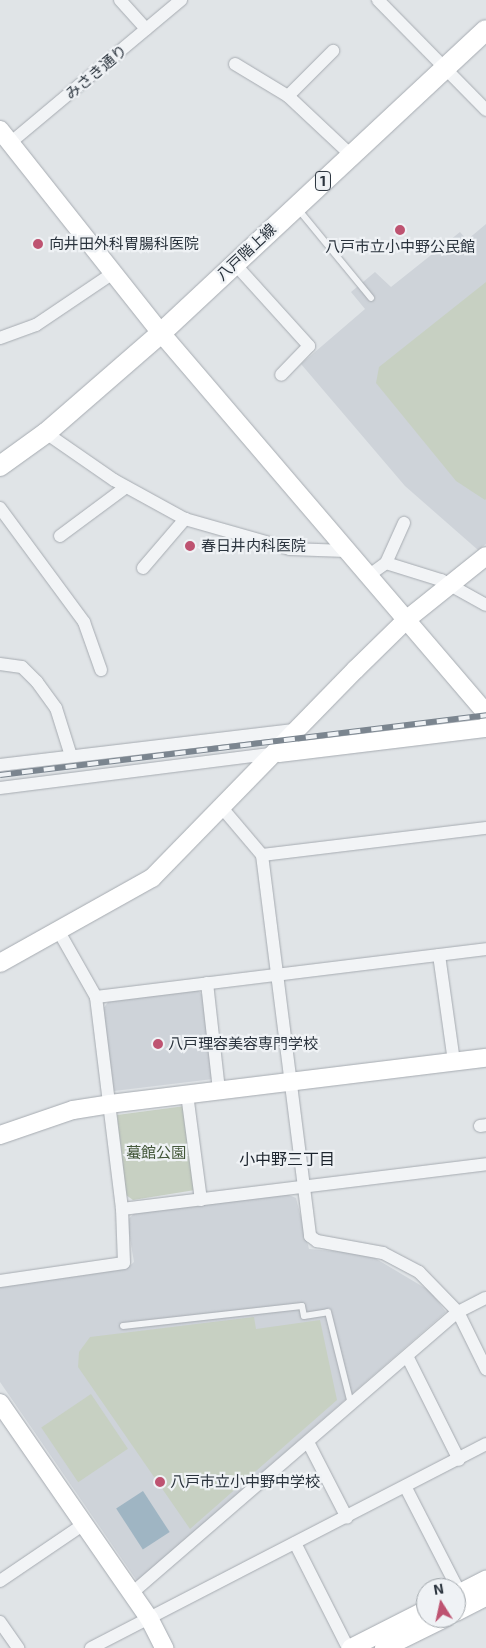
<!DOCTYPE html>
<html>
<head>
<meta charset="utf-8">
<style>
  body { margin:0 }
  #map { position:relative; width:486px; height:1648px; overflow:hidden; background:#e0e4e7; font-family:"Exo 2","Noto Sans JP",sans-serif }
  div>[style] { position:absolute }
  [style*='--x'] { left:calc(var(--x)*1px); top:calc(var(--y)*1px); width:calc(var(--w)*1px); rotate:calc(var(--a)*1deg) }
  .built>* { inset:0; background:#ced3d9 }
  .green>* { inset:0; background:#c7d0c2; transform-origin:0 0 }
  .water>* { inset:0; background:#9fb5c3; transform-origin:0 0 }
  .roads { filter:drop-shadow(0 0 1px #a6abb1) drop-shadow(0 0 1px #a6abb1) }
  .lane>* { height:6px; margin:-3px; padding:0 3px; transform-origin:3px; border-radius:3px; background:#f2f4f6 }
  .street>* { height:12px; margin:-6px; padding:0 6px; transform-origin:6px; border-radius:6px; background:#f2f4f6 }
  .secondary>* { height:18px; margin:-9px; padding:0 9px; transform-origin:9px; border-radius:9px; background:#fff }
  .primary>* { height:20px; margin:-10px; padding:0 10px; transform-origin:10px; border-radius:10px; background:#fff }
  .rail>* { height:5.5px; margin-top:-2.75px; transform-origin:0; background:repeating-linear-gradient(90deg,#eff2f5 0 11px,#7b858f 0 22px); box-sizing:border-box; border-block:1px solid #7b858f }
  .dots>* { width:14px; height:14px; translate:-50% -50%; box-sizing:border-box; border:2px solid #eff2f5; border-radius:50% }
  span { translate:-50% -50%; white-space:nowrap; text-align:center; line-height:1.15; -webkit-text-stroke:4.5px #eff2f5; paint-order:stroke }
  .shield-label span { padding:1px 4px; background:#eff2f5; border:1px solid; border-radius:4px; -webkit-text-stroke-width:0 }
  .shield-label { font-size:14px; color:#2a333d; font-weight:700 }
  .street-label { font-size:15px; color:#2a333d }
  .poi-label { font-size:15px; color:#2a333d }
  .left { translate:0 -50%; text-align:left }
  .park-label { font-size:15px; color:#435739 }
  .neighbourhood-label { font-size:16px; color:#1c242d }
  .north { position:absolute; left:416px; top:1578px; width:50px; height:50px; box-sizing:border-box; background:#eff2f5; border:1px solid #a0a6ab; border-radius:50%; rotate:350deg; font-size:14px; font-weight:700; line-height:20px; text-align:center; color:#2a333d }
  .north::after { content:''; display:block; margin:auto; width:18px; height:22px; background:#be5371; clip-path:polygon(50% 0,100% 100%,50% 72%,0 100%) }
</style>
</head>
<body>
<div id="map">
  <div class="built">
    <div style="clip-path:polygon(486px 224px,486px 544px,478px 550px,405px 486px,301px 364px,365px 309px,351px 292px,375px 272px,391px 287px,460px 232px,467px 240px)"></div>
    <div style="clip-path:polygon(198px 990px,203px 996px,213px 1079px,114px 1091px,103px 1009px,108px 1002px)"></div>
    <div style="clip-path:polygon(286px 1194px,296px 1198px,309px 1249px,368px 1254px,430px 1291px,446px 1312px,137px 1581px,0 1382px,0 1287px,126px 1269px,134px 1262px,127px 1221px,135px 1212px)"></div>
  </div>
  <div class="green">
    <div style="clip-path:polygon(486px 282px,486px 499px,485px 500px,456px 481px,376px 383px,379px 367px)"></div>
    <div style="clip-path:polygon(185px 1106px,195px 1190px,133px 1200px,126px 1195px,117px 1115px)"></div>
    <div style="clip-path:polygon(254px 1317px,256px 1329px,320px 1320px,337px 1400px,190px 1529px,78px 1367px,79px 1352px,90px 1337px)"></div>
    <div style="left:91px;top:1394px;width:66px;height:60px;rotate:56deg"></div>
  </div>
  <div class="water">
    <div style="left:143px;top:1491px;width:49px;height:32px;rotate:57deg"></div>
  </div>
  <div class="roads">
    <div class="lane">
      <div style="--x:298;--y:209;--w:115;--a:50.6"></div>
      <div style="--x:123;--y:1326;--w:180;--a:-6.4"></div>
      <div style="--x:302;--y:1306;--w:10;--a:79"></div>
      <div style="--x:304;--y:1316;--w:24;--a:-9"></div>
      <div style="--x:328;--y:1312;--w:95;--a:76"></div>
    </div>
    <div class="street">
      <div style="--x:120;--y:0;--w:39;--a:48"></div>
      <div style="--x:378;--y:0;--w:154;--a:45.5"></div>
      <div style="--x:235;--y:64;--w:62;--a:31.1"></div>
      <div style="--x:288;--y:96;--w:86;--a:43.1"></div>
      <div style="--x:288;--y:96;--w:64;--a:-45"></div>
      <div style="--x:10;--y:143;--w:223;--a:-39.9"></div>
      <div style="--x:234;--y:263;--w:112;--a:47.9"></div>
      <div style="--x:309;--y:346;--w:40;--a:134"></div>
      <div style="--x:0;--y:338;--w:38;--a:-20"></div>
      <div style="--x:36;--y:325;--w:93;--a:-34"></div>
      <div style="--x:46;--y:433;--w:83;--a:34.7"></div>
      <div style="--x:114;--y:480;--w:81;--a:28.8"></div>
      <div style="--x:185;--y:519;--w:109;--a:15.9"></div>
      <div style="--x:290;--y:549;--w:56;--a:2"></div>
      <div style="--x:0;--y:508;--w:142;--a:53.6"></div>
      <div style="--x:84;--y:622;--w:51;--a:70.5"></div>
      <div style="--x:60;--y:536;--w:82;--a:-36.6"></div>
      <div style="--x:386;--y:563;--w:44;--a:-65.8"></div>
      <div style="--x:143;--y:568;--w:65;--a:-49.4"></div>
      <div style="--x:368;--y:576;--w:22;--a:-36"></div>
      <div style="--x:386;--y:563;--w:58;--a:17.2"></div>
      <div style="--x:441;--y:580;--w:51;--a:29.1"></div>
      <div style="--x:0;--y:664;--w:22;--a:8"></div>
      <div style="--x:22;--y:667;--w:21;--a:45"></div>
      <div style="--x:37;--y:682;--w:32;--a:54"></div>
      <div style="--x:56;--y:708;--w:50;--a:72.6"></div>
      <div style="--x:0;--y:765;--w:302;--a:-6.8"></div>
      <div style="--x:0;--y:788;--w:278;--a:-7.2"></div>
      <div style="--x:223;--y:809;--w:60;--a:49.7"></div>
      <div style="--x:262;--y:855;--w:384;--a:82.8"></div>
      <div style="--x:310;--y:1236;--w:9;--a:36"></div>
      <div style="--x:317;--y:1241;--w:67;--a:10.3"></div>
      <div style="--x:383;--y:1253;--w:41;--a:27.8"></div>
      <div style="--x:419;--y:1272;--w:56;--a:45.7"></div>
      <div style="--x:458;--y:1312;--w:64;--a:63.8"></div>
      <div style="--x:262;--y:855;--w:226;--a:-6.9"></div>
      <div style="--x:58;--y:930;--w:77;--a:60.4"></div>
      <div style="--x:96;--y:997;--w:214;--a:83"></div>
      <div style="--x:439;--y:955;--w:108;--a:82"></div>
      <div style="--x:207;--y:983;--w:108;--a:83.6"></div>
      <div style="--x:96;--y:997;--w:393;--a:-7"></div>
      <div style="--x:187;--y:1094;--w:107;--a:82.5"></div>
      <div style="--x:480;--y:1126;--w:6;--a:-9"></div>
      <div style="--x:0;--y:1281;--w:125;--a:-8.3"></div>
      <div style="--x:124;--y:1263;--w:54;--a:-92.1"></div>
      <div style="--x:122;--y:1209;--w:367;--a:-7"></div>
      <div style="--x:407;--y:1356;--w:116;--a:63.4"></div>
      <div style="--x:308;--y:1442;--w:85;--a:62.8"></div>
      <div style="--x:406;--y:1488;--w:118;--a:62.8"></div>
      <div style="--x:295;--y:1543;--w:118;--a:63.2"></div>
      <div style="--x:0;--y:1581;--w:102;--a:-34.2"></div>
      <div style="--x:132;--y:1593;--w:430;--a:-40.8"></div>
      <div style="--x:458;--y:1312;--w:31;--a:-27"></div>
      <div style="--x:0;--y:1622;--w:32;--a:55"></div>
      <div style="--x:91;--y:1648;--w:445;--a:-27.3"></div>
    </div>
    <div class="secondary">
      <div style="--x:0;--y:130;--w:259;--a:51.6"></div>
      <div style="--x:161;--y:333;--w:500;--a:49.46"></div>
      <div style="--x:279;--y:753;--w:209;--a:-6.9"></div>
      <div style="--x:0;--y:963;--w:174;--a:-29.2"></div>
      <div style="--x:152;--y:878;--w:291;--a:-45.7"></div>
      <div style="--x:355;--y:670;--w:71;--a:-44.4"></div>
      <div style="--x:406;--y:620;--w:102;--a:-38.7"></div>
      <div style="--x:0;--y:1135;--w:77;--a:-18.9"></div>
      <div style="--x:73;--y:1110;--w:36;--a:-9"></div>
      <div style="--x:109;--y:1104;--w:380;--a:-7"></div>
      <div style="--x:0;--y:1403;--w:262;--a:55.3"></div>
      <div style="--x:149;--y:1618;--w:34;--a:63"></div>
      <div style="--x:456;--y:1595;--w:34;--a:-27"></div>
      <div style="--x:456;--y:1612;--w:34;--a:-27"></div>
      <div style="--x:351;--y:1648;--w:84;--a:-26.9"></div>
      <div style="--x:384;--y:1648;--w:68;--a:-26.2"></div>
    </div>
    <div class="primary">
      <div style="--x:0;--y:466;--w:57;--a:-35.7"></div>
      <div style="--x:46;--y:433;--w:152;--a:-41"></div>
      <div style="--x:161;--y:333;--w:444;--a:-43"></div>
    </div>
  </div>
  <div class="rail">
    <div style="--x:0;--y:775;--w:490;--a:-7"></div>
  </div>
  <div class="dots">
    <div style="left:400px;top:230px;background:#be5371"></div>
    <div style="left:38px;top:244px;background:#be5371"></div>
    <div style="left:190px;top:546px;background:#be5371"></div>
    <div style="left:158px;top:1044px;background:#be5371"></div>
    <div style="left:160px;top:1482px;background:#be5371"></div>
  </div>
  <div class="shield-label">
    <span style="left:323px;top:181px">1</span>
  </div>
  <div class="street-label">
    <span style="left:96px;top:72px;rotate:-40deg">みさき通り</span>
    <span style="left:246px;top:252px;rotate:-43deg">八戸階上線</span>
  </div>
  <div class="poi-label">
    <span class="left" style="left:49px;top:244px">向井田外科胃腸科医院</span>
    <span style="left:400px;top:247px">八戸市立小中野公民館</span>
    <span class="left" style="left:201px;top:546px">春日井内科医院</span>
    <span class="left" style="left:168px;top:1044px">八戸理容美容専門学校</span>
    <span class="left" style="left:170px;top:1482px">八戸市立小中野中学校</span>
  </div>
  <div class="park-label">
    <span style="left:156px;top:1153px">蟇館公園</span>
  </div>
  <div class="neighbourhood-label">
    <span style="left:287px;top:1159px">小中野三丁目</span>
  </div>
  <div class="north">N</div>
</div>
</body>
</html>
